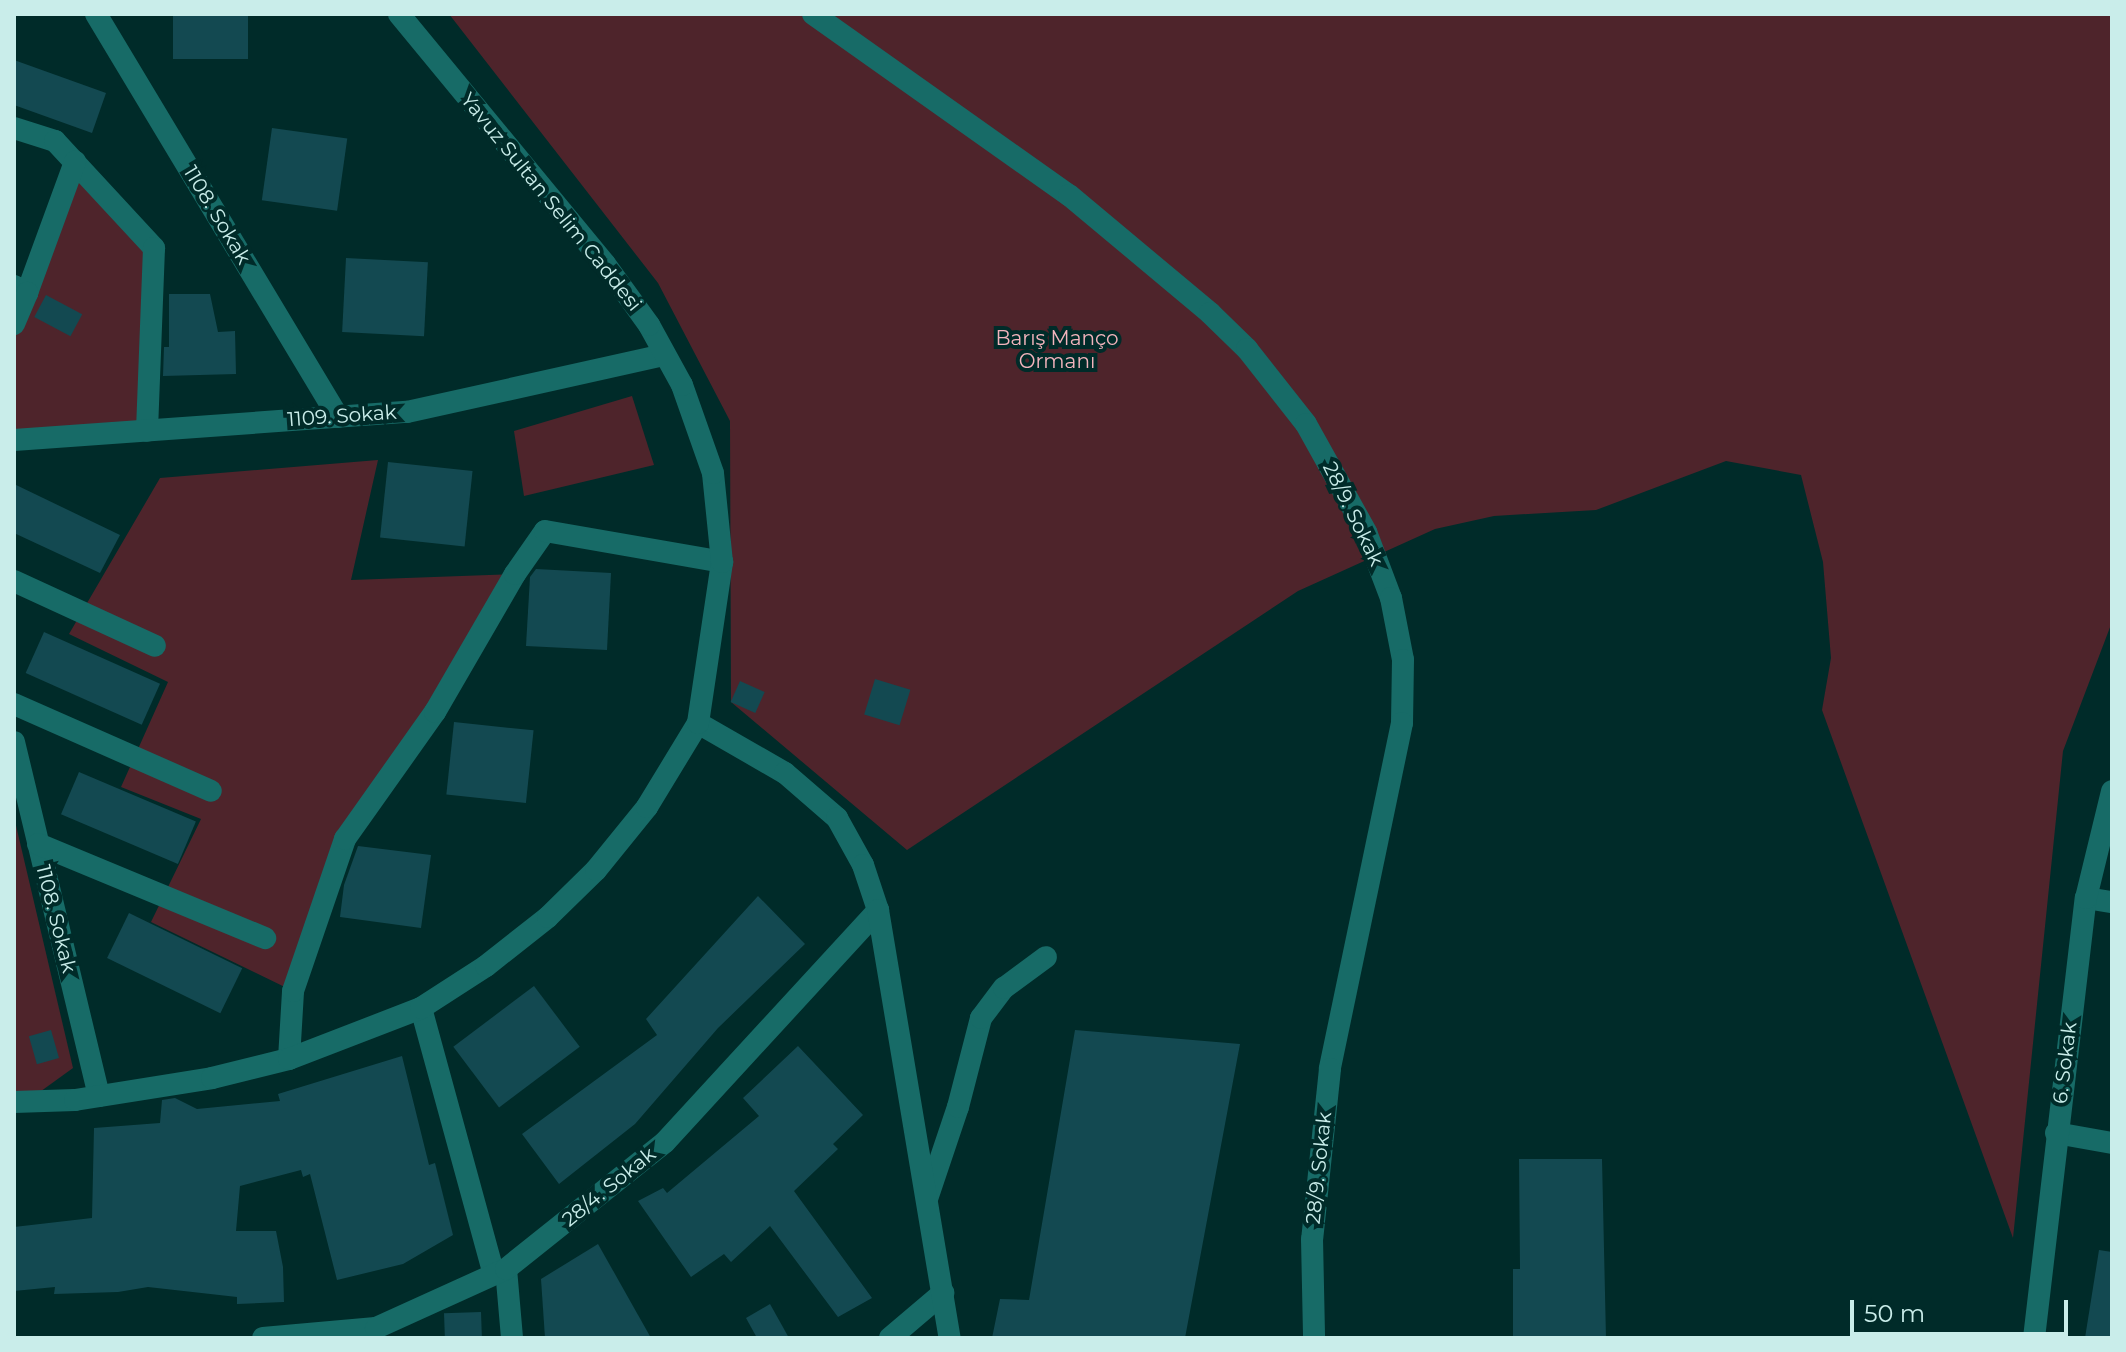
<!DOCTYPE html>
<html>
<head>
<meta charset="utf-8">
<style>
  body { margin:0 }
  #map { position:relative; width:2126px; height:1352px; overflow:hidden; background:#002b29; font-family:Montserrat,sans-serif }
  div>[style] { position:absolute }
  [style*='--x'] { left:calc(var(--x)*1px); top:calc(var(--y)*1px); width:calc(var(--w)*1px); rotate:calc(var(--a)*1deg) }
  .green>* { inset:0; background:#4e242b }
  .building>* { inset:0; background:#134951; transform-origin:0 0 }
  .minor>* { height:22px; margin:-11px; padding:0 11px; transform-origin:11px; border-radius:11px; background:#176b67 }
  .tertiary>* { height:22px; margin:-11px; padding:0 11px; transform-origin:11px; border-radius:11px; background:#176b67 }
  .secondary>* { height:22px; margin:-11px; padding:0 11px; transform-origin:11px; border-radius:11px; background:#176b67 }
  span { translate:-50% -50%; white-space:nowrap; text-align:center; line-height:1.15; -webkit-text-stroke:8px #002b29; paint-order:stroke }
  .street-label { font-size:20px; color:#c9edea }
  .park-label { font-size:20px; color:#f3b4bd }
  .frame { position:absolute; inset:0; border:16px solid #c9edea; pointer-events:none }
  .scale { position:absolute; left:1850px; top:1300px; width:218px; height:36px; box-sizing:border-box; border:4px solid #c9edea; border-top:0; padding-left:10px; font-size:24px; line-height:28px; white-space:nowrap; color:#c9edea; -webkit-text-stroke:6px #002b29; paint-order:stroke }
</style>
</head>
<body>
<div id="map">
  <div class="green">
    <div style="clip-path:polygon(449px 14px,2112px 14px,2112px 622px,2063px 751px,2013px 1238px,1822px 710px,1831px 658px,1823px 562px,1801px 475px,1726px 461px,1596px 510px,1494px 516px,1435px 529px,1298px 591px,907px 850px,731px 702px,730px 421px,658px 283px)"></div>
    <div style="clip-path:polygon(75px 162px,154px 248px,147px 431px,14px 440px,14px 324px)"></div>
    <div style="clip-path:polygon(632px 396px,654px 465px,524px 496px,514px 431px)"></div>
    <div style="clip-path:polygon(378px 460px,351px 580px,515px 574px,345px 839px,293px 991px,151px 922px,201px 819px,121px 787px,168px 682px,69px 634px,160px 478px)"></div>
    <div style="clip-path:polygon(14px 817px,73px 1068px,37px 1094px,14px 1094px)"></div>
  </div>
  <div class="building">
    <div style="left:173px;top:14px;width:75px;height:45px"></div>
    <div style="clip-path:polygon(14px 60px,106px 93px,92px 133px,14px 105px)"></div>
    <div style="left:272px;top:128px;width:76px;height:73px;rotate:8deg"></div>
    <div style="left:346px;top:258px;width:82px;height:74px;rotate:3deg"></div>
    <div style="clip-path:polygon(169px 294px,210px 294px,218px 332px,235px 331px,236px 374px,163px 376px,164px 347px,169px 347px)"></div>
    <div style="left:46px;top:295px;width:41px;height:25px;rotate:28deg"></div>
    <div style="left:388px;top:462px;width:85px;height:76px;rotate:6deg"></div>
    <div style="clip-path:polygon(14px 484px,120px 535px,100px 573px,14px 533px)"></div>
    <div style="clip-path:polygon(536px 569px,611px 573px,607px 650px,526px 646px,530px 577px)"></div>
    <div style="left:44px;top:632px;width:127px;height:45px;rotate:24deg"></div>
    <div style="left:875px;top:679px;width:37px;height:37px;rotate:17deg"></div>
    <div style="left:740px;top:681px;width:27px;height:23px;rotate:24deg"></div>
    <div style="left:454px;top:722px;width:80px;height:73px;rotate:6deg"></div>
    <div style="left:79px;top:772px;width:127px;height:46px;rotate:23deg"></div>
    <div style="clip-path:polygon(358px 846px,431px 855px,421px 928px,340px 917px,344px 885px)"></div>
    <div style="clip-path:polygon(758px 896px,805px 944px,718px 1028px,635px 1124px,559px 1184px,522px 1134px,657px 1035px,646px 1019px)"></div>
    <div style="left:129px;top:913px;width:126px;height:50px;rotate:26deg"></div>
    <div style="left:534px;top:986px;width:76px;height:101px;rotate:53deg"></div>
    <div style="left:51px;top:1030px;width:29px;height:23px;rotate:74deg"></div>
    <div style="clip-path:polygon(1075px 1030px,1240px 1044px,1185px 1338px,992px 1338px,1000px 1299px,1029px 1300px)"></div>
    <div style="clip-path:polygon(798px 1046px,863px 1115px,833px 1144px,838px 1149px,794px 1191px,872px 1298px,838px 1317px,770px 1226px,731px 1262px,724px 1254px,691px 1277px,638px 1201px,663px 1188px,667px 1193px,759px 1116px,743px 1098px)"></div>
    <div style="clip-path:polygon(402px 1056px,429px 1165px,435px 1163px,453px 1235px,403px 1264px,337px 1280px,310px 1174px,303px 1177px,301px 1170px,240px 1186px,236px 1231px,276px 1231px,283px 1267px,284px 1302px,237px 1304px,237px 1297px,148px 1287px,118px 1292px,54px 1294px,55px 1287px,14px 1291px,14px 1227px,92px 1218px,94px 1128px,160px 1123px,162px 1100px,175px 1098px,197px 1109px,280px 1101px,278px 1094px)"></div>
    <div style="clip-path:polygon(1519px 1159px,1602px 1159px,1606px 1338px,1513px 1338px,1513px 1269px,1520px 1269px)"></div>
    <div style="clip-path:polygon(598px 1244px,651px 1338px,545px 1338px,541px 1279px)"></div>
    <div style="clip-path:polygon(2099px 1250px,2112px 1252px,2112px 1338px,2085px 1338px)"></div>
    <div style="clip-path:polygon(770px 1304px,789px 1338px,757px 1338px,746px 1318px)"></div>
    <div style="left:481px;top:1312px;width:26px;height:37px;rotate:88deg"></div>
  </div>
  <div class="minor">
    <div style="--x:96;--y:14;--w:470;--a:59"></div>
    <div style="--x:14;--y:128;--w:43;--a:17.6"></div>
    <div style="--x:55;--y:141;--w:146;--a:47.2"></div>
    <div style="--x:154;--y:248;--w:183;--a:92.2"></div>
    <div style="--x:14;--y:286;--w:15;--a:28"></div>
    <div style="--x:27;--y:293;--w:140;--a:-69.9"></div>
    <div style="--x:14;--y:324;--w:34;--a:-67"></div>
    <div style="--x:14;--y:440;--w:394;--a:-4.1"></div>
    <div style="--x:407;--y:412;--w:264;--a:-12.5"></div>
    <div style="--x:14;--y:581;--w:155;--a:24.7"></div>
    <div style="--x:14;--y:704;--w:215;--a:23.8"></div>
    <div style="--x:14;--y:742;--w:364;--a:76.5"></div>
    <div style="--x:38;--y:844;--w:246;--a:22.5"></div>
    <div style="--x:2086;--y:898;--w:26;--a:9"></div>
    <div style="--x:421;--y:1008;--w:276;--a:74.7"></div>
    <div style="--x:289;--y:1059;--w:68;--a:-86.6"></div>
    <div style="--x:293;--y:991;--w:161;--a:-71.1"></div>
    <div style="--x:345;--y:839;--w:156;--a:-54.7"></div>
    <div style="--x:435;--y:712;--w:160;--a:-59.9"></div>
    <div style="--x:515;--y:574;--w:52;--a:-55.1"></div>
    <div style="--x:545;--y:531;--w:180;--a:9.9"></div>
    <div style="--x:2056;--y:1133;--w:57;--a:10.1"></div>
    <div style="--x:927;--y:1199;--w:97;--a:-71.4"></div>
    <div style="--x:958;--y:1107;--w:92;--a:-75.5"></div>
    <div style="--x:981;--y:1018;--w:38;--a:-53"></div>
    <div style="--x:1004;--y:988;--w:52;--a:-36.4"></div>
    <div style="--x:506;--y:1269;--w:69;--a:85"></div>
    <div style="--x:263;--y:1338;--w:113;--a:-5.1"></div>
    <div style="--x:376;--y:1328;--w:143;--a:-24.4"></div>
    <div style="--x:506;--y:1269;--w:203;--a:-38.6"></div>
    <div style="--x:665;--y:1142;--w:315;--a:-47.4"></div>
    <div style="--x:890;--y:1338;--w:70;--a:-40.3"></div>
  </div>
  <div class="tertiary">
    <div style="--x:813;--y:14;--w:314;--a:35.3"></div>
    <div style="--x:1069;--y:195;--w:184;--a:39.9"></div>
    <div style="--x:1210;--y:313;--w:52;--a:44.2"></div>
    <div style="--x:1247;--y:349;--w:95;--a:51.8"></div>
    <div style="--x:1306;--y:424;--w:124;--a:60.9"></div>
    <div style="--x:1366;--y:532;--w:71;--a:69.3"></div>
    <div style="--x:1391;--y:598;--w:63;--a:79"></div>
    <div style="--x:1403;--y:660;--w:63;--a:90.9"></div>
    <div style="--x:1402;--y:723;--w:353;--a:101.8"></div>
    <div style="--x:1330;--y:1069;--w:171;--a:96"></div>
    <div style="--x:1312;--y:1239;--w:99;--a:88.8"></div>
    <div style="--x:698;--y:723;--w:100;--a:29.9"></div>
    <div style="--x:785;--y:773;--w:69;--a:40.9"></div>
    <div style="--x:837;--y:818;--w:54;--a:61"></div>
    <div style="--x:863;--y:865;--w:47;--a:71.6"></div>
    <div style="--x:878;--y:910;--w:434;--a:80.5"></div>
    <div style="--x:14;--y:1102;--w:61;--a:-1.9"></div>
    <div style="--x:75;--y:1100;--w:139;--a:-9.1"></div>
    <div style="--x:212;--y:1078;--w:79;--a:-13.9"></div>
    <div style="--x:289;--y:1059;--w:142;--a:-21.1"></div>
    <div style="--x:421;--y:1008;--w:77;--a:-32.9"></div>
    <div style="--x:486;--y:966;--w:79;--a:-38.3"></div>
    <div style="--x:548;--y:917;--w:67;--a:-44.4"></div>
    <div style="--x:596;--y:870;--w:81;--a:-51"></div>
    <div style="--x:647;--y:807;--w:98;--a:-58.7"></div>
    <div style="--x:698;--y:723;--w:163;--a:-81.5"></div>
    <div style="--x:722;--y:562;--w:89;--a:-95.8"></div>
    <div style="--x:713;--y:473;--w:93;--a:-109.4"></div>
    <div style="--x:682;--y:385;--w:68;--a:-118.8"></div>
    <div style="--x:649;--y:325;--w:75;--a:-125.8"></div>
    <div style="--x:605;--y:264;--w:324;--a:-129.5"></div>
  </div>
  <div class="secondary">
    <div style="--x:2034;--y:1338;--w:443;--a:-83.3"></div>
    <div style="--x:2086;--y:898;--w:110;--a:-76.3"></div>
  </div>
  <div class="street-label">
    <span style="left:551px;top:202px;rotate:51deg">Yavuz Sultan Selim Caddesi</span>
    <span style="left:217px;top:215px;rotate:59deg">1108. Sokak</span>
    <span style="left:342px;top:416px;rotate:-4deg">1109. Sokak</span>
    <span style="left:1353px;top:514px;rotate:64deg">28/9. Sokak</span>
    <span style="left:56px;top:919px;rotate:76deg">1108. Sokak</span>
    <span style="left:2065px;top:1063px;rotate:-83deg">6. Sokak</span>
    <span style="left:1319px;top:1168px;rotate:-84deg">28/9. Sokak</span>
    <span style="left:609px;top:1187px;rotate:-39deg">28/4. Sokak</span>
  </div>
  <div class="park-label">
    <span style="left:1057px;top:350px">Barış Manço<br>Ormanı</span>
  </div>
  <div class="frame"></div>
  <div class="scale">50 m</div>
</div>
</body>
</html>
